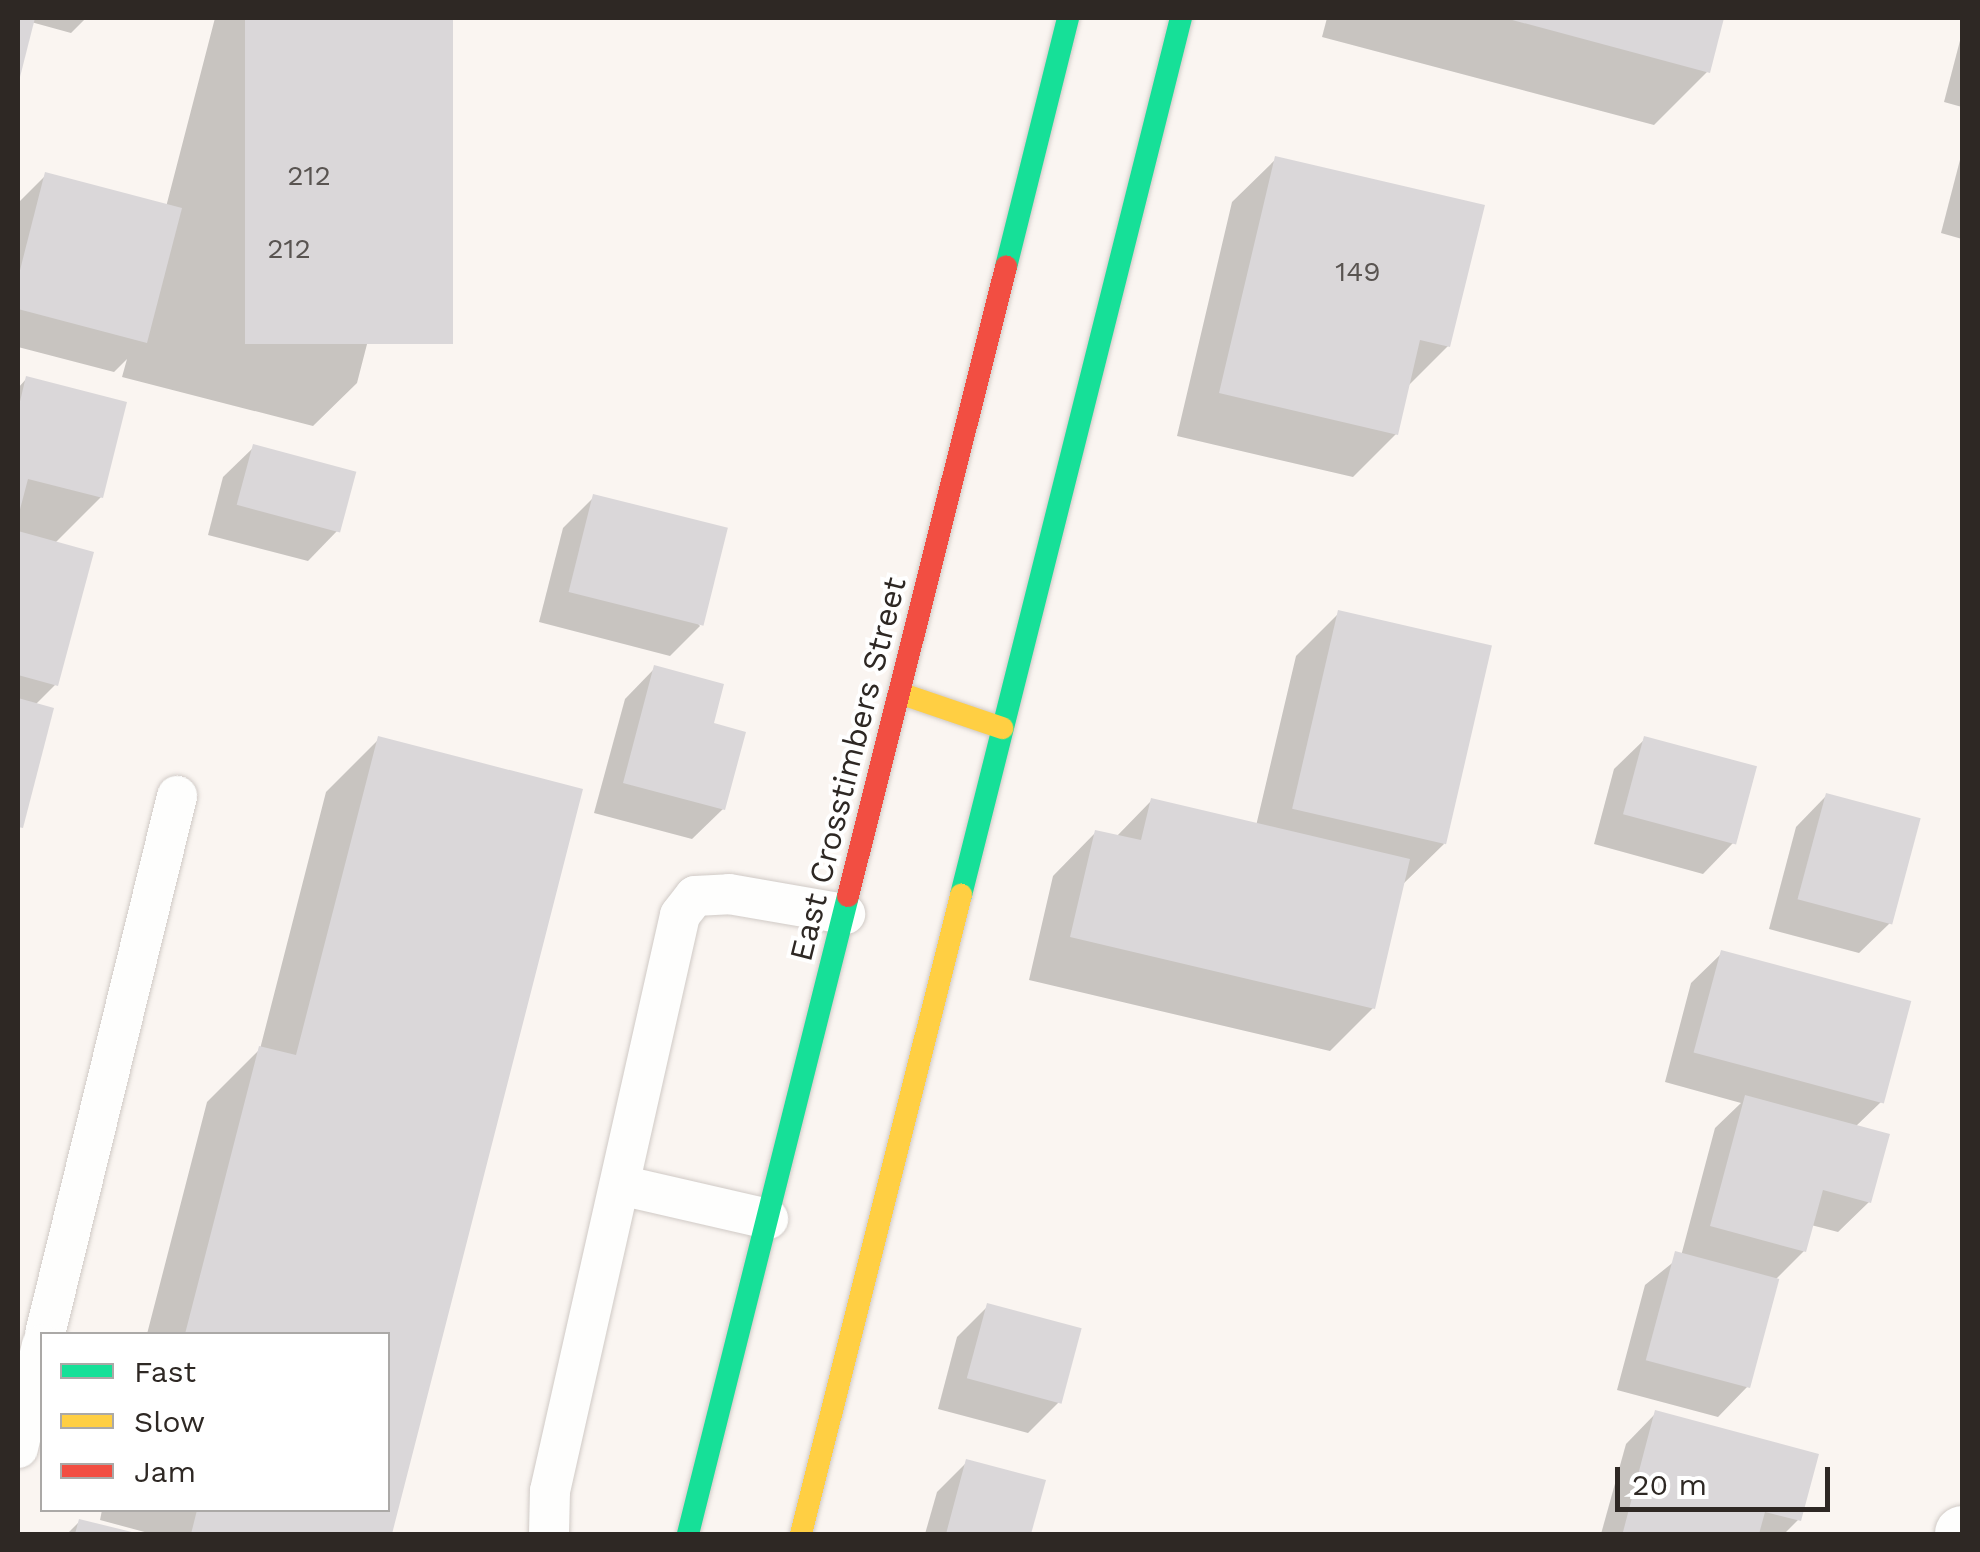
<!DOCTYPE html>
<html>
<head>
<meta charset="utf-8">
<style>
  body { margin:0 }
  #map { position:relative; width:1980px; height:1552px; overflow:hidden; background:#faf5f1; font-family:"Work Sans",sans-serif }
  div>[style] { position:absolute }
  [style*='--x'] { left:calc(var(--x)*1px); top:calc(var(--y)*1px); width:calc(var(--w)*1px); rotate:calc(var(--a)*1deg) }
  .shadow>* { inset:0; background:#0003 }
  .building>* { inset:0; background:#dad7d9; transform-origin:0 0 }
  .roads { filter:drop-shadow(0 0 2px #d0cac6) drop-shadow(0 0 2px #d0cac6) }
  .lane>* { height:40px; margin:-20px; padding:0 20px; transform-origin:20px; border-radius:20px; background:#fefefd }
  .street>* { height:55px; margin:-27.5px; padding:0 27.5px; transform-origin:27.5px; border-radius:27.5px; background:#fefefd }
  .fast>* { height:22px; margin:-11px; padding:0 11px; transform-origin:11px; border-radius:11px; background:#16e098 }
  .slow>* { height:22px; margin:-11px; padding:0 11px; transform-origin:11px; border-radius:11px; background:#ffcf43 }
  .jam>* { height:22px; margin:-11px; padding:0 11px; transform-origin:11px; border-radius:11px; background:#f24e42 }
  span { translate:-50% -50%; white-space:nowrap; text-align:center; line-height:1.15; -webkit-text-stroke:8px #fff; paint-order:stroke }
  .number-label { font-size:28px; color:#595451 }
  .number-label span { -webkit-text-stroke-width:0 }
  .street-label { font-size:32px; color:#2e2824 }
  .frame { position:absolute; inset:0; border:20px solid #2e2824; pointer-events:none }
  .legend { position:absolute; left:40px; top:1332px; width:350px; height:180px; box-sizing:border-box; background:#fff; border:2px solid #aba9a7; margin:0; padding:12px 18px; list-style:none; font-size:30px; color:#2e2824 }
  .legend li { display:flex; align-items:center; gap:20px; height:50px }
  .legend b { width:50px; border:2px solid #aba9a7 }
  .scale { position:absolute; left:1615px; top:1467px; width:215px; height:45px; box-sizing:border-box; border:5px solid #2e2824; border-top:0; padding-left:12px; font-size:30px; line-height:35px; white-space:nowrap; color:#2e2824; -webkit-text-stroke:8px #fff; paint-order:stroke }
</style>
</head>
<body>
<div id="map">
  <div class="shadow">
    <div style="clip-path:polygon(18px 18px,86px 18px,71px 33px,31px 22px,18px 77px)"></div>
    <div style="clip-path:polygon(215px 18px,451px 18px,357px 383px,313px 426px,122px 377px,127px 359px,114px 372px,18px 347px,18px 203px,46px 175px,166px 207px)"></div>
    <div style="clip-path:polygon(1327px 18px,1722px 18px,1707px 72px,1654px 125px,1322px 37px)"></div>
    <div style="clip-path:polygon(1962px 33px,1962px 107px,1944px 102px)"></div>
    <div style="clip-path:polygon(1962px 152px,1962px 239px,1941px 233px)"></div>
    <div style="clip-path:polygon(1276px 159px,1448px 346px,1407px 387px,1396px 434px,1353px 477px,1177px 436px,1232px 202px)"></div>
    <div style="clip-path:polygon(27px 378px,101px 497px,54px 544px,55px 685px,35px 705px,18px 830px,18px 388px)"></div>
    <div style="clip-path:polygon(254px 447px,338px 530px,308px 561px,208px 535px,223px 477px)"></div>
    <div style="clip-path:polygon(594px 497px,700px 626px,670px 656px,539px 622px,563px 528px)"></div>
    <div style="clip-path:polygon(1339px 613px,1444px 844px,1401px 886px,1373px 1008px,1330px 1051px,1029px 980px,1053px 876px,1096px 832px,1116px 837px,1151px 801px,1256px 826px,1296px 656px)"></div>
    <div style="clip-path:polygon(655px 668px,711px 725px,723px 809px,692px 839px,594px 813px,625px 699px)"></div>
    <div style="clip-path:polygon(379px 739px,580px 791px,390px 1534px,152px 1534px,100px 1520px,102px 1510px,388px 1510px,388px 1334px,147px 1334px,207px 1102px,260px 1049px,326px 792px)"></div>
    <div style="clip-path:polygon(1645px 739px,1733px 843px,1703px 874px,1594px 844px,1614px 769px)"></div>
    <div style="clip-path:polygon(1826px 796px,1890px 923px,1859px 953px,1769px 929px,1796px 827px)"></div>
    <div style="clip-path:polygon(1722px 953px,1881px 1102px,1855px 1127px,1869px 1202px,1838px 1232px,1811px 1225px,1804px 1251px,1774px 1281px,1748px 1386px,1718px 1417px,1617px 1390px,1645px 1285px,1681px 1256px,1715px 1128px,1741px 1103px,1665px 1082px,1691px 983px)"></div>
    <div style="clip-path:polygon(988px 1306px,1059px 1402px,1028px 1433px,938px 1409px,957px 1337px)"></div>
    <div style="clip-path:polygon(1656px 1413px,1798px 1520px,1784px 1534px,1601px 1534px,1626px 1444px)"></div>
    <div style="clip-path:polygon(967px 1462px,1043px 1482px,1028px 1534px,925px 1534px,937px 1492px)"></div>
    <div style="clip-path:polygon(80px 1521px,131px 1534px,67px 1534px)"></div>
  </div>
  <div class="building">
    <div style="clip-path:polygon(18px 18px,35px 18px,19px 81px,18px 81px)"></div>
    <div style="left:245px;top:18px;width:208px;height:326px"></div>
    <div style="clip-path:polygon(1505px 18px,1724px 18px,1710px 73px)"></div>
    <div style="clip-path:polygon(1275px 156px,1485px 205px,1450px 347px,1420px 340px,1398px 435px,1219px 393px)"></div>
    <div style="clip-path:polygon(45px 172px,182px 208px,147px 343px,18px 309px,18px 278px)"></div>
    <div style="clip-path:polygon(26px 376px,127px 402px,103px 498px,28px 479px,18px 517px,18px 410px)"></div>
    <div style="left:253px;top:444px;width:107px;height:63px;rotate:15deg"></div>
    <div style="left:593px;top:494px;width:139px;height:101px;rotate:14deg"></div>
    <div style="clip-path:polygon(18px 531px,94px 552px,58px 686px,18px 675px)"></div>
    <div style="left:1338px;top:610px;width:158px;height:204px;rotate:13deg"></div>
    <div style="clip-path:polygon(654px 665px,724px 684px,714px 723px,746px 732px,725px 810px,623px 783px)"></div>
    <div style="clip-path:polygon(18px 698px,54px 708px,23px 828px,18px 827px)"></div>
    <div style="clip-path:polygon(378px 736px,583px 789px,392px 1534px,191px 1534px,197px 1510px,388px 1510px,388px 1334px,185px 1334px,259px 1046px,296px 1055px)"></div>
    <div style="left:1644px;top:736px;width:117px;height:81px;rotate:15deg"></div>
    <div style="left:1826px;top:793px;width:98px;height:110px;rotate:15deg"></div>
    <div style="clip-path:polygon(1151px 798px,1410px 859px,1375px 1009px,1070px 937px,1095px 830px,1141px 840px)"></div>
    <div style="left:1721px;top:950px;width:197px;height:106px;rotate:15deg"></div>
    <div style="clip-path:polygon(1745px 1095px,1890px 1134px,1871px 1203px,1823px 1190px,1806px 1252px,1710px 1226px)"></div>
    <div style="left:1675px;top:1251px;width:108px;height:113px;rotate:15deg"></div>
    <div style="left:987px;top:1303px;width:98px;height:78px;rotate:15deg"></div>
    <div style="clip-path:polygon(1655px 1410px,1819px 1454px,1801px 1521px,1765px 1512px,1759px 1534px,1623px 1532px)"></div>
    <div style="clip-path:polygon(966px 1459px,1046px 1480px,1031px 1534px,946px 1534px)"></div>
    <div style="clip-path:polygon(79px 1519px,136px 1533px,136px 1534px,75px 1534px)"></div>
  </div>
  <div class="roads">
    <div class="lane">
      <div style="--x:620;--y:1185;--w:152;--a:12.9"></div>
      <div style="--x:45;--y:1334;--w:554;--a:-76.21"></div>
      <div style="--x:18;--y:1448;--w:106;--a:-76.9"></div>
      <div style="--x:549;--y:1534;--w:43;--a:-88.7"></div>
      <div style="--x:550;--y:1491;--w:590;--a:-77.28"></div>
      <div style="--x:680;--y:915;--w:24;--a:-52"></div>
      <div style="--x:695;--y:896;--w:34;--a:-3"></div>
      <div style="--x:729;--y:894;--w:118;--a:9.8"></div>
    </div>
    <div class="street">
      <div style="--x:1962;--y:1534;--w:1;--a:-90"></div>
    </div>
    <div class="fast">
      <div style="--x:1006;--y:267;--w:257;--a:-76"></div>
      <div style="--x:961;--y:895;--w:904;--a:-75.92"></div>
      <div style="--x:688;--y:1534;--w:658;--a:-75.92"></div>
    </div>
    <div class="slow">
      <div style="--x:902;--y:694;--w:106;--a:18.8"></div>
      <div style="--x:801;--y:1534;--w:659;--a:-75.94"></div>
    </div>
    <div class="jam">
      <div style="--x:848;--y:896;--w:649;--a:-75.9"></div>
    </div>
  </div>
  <div class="number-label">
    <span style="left:309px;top:176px">212</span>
    <span style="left:289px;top:249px">212</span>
    <span style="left:1358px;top:272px">149</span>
  </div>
  <div class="street-label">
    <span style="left:848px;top:769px;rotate:-76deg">East Crosstimbers Street</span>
  </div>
  <div class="frame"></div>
  <ul class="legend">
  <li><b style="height:12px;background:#16e098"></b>Fast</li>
  <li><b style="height:12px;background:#ffcf43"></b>Slow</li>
  <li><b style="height:12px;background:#f24e42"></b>Jam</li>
  </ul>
  <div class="scale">20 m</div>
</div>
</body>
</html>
